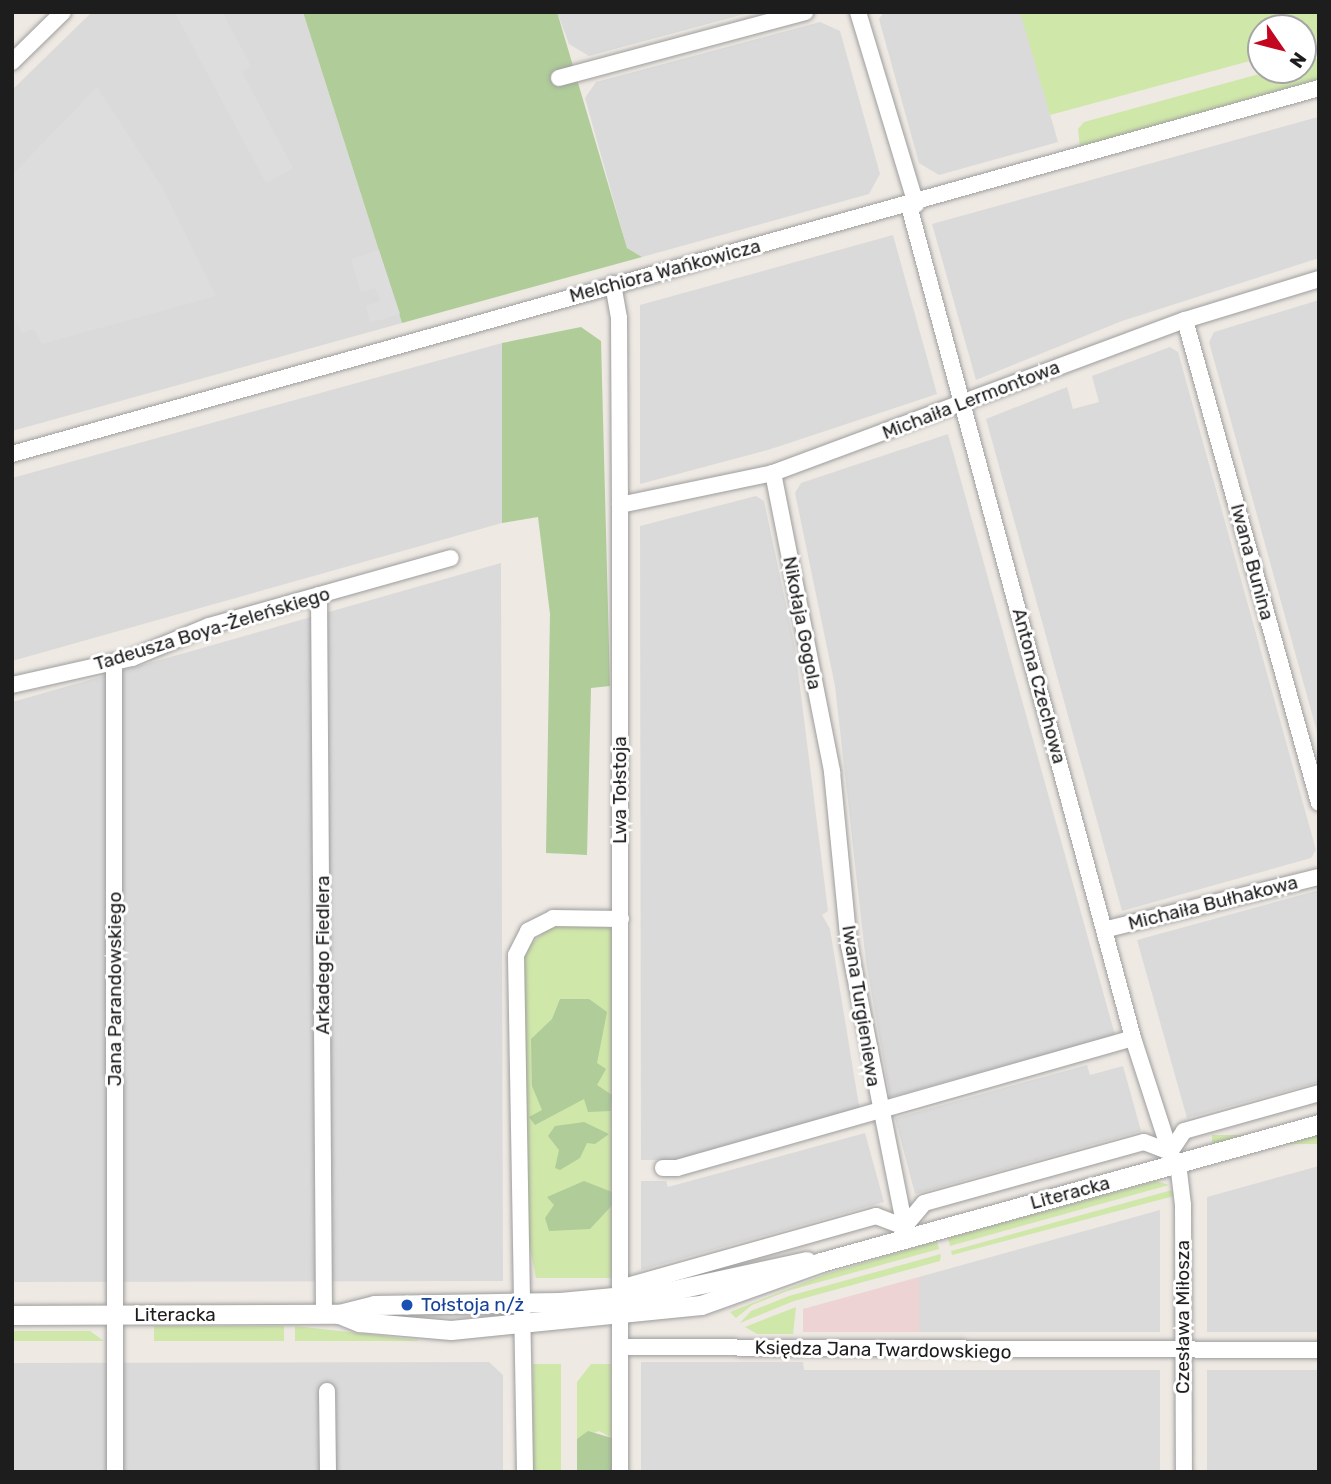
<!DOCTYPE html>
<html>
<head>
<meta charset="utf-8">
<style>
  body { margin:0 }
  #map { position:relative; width:1331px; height:1484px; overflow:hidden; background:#eee9e3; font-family:Rubik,sans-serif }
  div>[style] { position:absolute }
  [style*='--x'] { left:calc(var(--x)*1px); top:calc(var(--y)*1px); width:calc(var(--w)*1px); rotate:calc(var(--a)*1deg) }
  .residential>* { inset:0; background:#dbdada; transform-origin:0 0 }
  .commercial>* { inset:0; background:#eed3d5 }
  .grass>* { inset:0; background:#d0e7aa; transform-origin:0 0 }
  .forest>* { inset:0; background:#afcc99 }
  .parking>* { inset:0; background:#ddd }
  .roads { filter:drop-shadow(0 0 2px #9e9e9e) drop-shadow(0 0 2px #9e9e9e) }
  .minor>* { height:16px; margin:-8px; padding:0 8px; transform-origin:8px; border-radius:8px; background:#fff }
  .tertiary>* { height:19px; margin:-9.5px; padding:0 9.5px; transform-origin:9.5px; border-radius:9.5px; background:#fff }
  .dots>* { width:19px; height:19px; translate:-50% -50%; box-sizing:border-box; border:4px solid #fff; border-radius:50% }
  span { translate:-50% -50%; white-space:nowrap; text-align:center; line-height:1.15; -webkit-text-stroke:6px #fff; paint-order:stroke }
  .street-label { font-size:19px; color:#1d1d1d }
  .transit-label { font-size:19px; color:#164399 }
  .left { translate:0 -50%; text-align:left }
  .frame { position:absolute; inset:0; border:14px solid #1d1d1d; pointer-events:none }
  .north { position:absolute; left:1247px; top:14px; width:70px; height:70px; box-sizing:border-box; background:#fff; border:2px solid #a5a5a5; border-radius:50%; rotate:125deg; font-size:19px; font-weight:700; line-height:28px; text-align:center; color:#1d1d1d }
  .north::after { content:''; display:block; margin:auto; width:24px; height:32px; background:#c30720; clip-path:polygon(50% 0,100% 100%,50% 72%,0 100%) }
</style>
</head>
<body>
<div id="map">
  <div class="residential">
    <div style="clip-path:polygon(92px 12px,303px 12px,402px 323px,12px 431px,12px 90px)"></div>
    <div style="clip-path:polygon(557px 12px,752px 12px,589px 56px,569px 44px)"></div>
    <div style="clip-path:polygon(884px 12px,1021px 12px,1058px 142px,939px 175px,919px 163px,879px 19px)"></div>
    <div style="clip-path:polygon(820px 22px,840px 31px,880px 174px,869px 194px,642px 257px,627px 248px,585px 98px,596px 82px)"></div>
    <div style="clip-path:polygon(1318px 117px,1319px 258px,1122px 321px,976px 380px,932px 224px)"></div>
    <div style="clip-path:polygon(893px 235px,937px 394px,768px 450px,640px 484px,640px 305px)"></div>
    <div style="clip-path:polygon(1319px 300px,1319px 739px,1209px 342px,1214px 332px)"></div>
    <div style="clip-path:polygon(502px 343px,502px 523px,12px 661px,12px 478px)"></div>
    <div style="clip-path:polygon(1170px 347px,1178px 352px,1316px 850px,1311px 858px,1122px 911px,986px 419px,1067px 387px,1073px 409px,1099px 402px,1092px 376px)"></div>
    <div style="clip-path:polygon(948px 434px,1115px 1035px,890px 1097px,866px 962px,835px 686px,795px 493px,801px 483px)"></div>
    <div style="clip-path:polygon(756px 496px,764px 501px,795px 647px,828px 911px,822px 915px,830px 929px,860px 1112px,686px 1160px,641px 1160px,640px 526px)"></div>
    <div style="clip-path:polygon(501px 563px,503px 1281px,12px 1282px,12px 702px)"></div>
    <div style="clip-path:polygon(1319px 890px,1319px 1082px,1187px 1118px,1137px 940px)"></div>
    <div style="clip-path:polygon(1087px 1065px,1090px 1075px,1123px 1066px,1141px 1131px,915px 1194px,895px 1118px)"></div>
    <div style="clip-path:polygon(865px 1133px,884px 1202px,641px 1270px,641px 1181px,666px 1181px,668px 1187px)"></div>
    <div style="clip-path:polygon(1319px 1166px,1319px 1332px,1207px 1332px,1207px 1197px)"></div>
    <div style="clip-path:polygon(1160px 1210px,1160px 1332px,919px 1332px,919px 1277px)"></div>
    <div style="clip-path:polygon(489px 1362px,503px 1375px,503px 1472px,12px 1472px,12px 1363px)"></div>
    <div style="clip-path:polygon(641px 1362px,803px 1362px,804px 1370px,1160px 1370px,1160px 1472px,641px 1472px)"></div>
    <div style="left:1207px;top:1370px;width:112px;height:102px"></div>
  </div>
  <div class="commercial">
    <div style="clip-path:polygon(919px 1277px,919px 1332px,803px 1332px,803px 1309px)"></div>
  </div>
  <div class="grass">
    <div style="clip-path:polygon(1020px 12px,1319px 12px,1319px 42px,1303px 47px,1303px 28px,1261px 28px,1261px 58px,1050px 115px)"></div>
    <div style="clip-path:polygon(1319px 58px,1319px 79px,1080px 147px,1078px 129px,1084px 122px,1274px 70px,1303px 70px,1303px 62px)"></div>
    <div style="clip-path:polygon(579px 921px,603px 921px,612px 930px,614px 1278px,536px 1278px,528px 1239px,524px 950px,550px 927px)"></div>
    <div style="left:1319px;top:1135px;width:9px;height:107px;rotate:90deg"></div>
    <div style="clip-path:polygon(1156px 1181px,1169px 1185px,950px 1246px,948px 1238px)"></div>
    <div style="clip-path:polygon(1172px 1190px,1174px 1196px,952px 1255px,951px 1251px)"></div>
    <div style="clip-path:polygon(937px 1241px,939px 1249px,787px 1291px,752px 1305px,736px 1318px,730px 1312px,826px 1274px)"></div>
    <div style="clip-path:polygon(941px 1254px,940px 1261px,794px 1301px,740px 1323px,751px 1311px,789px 1296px)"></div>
    <div style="clip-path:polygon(796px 1307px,793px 1334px,757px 1334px,745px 1327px)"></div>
    <div style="left:284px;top:1326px;width:15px;height:130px;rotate:90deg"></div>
    <div style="clip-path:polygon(295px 1326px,418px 1340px,418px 1341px,295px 1341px)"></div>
    <div style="clip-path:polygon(12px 1331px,90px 1331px,104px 1341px,12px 1341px)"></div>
    <div style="left:533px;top:1364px;width:28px;height:108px"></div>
    <div style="clip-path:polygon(591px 1364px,611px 1364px,612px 1438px,599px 1431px,577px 1439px,577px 1382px)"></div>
  </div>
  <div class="forest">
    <div style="clip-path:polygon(303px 12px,557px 12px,627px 248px,642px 257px,402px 323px)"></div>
    <div style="clip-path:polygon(581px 327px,601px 341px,610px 686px,591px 688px,587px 855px,569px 854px,546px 853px,550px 614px,538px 517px,502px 523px,502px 343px)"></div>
    <div style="clip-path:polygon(560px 999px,589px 999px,607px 1012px,597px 1063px,606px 1069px,597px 1085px,612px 1095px,611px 1111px,588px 1112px,584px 1099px,535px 1125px,529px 1117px,542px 1110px,532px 1086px,531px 1039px,552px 1019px)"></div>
    <div style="clip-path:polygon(584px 1122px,609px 1134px,595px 1144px,587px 1143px,580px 1158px,560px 1170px,555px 1168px,559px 1150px,548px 1136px,555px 1126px)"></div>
    <div style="clip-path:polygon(584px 1181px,612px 1192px,617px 1200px,590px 1229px,549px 1231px,545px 1218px,554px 1205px,547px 1197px)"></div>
    <div style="clip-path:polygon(588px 1431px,612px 1438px,612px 1472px,577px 1472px,577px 1439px)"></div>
  </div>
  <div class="parking">
    <div style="clip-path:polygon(222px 12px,251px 66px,242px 72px,293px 168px,266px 183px,175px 13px)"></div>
    <div style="clip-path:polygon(97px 87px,162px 187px,216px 296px,42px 344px,34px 329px,22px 333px,12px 314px,12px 175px)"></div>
    <div style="clip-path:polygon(379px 250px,400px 314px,370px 323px,366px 306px,380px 301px,375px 288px,361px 292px,351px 259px)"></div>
  </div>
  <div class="roads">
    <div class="minor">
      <div style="--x:858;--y:12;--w:201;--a:73.2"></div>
      <div style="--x:12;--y:62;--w:71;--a:-44.4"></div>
      <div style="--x:559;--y:78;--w:255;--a:-15"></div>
      <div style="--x:909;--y:206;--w:862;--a:74.93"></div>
      <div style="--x:1133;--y:1038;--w:133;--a:72"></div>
      <div style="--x:613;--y:284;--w:35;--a:80"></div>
      <div style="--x:619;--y:318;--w:187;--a:89.7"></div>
      <div style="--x:620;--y:505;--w:967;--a:90"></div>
      <div style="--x:1185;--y:320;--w:501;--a:74.49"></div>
      <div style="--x:12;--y:454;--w:1357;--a:-15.64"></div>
      <div style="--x:773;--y:473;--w:305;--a:78.8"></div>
      <div style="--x:832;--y:772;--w:174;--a:84.4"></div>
      <div style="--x:849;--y:945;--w:298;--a:78.8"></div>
      <div style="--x:620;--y:505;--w:156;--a:-11.8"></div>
      <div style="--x:773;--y:473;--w:439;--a:-20.4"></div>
      <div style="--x:1185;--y:320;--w:140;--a:-17"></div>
      <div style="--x:319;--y:595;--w:720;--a:89.6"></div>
      <div style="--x:114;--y:663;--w:809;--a:89.93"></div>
      <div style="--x:12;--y:685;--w:123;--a:-12.7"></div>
      <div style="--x:132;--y:658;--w:83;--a:-22.6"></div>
      <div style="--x:209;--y:626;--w:251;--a:-15.7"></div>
      <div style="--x:1107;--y:929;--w:218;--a:-13.8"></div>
      <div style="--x:1178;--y:1163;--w:42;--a:83.2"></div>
      <div style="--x:1183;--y:1205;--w:267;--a:89.8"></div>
      <div style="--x:663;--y:1168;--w:14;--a:0"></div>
      <div style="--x:677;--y:1168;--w:474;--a:-15.9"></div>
      <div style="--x:620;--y:1288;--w:266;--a:-15.7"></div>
      <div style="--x:876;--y:1216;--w:30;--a:21"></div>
      <div style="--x:904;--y:1227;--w:31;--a:-50"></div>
      <div style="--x:924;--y:1203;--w:228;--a:-15.5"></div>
      <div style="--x:1144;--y:1142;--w:28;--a:21"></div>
      <div style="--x:1170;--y:1152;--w:25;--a:-56"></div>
      <div style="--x:1184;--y:1131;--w:140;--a:-15.7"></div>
      <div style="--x:620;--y:1347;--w:699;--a:0.25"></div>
      <div style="--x:327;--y:1391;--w:81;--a:89.3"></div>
      <div style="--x:525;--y:1472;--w:517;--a:-91"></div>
      <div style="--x:516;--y:955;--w:27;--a:-63"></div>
      <div style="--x:528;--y:931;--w:28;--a:-27"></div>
      <div style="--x:553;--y:918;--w:68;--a:0.8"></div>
    </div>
    <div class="tertiary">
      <div style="--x:339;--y:1314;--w:22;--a:22"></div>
      <div style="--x:359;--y:1322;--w:92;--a:5"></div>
      <div style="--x:451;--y:1330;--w:251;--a:-5.7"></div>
      <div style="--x:701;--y:1305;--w:127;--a:-19.7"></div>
      <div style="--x:821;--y:1262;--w:517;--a:-15.49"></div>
      <div style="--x:12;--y:1315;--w:327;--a:-0.2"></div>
      <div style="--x:339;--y:1314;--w:36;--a:-14"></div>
      <div style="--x:374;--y:1305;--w:186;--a:-0.9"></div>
      <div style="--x:560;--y:1302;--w:105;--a:-5.4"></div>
      <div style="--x:665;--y:1292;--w:145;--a:-12.3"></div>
    </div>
  </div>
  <div class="dots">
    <div style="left:407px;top:1305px;background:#1a4fb4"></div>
  </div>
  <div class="street-label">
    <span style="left:665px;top:271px;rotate:-15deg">Melchiora Wańkowicza</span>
    <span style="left:971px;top:400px;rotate:-21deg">Michaiła Lermontowa</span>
    <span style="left:1252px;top:562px;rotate:75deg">Iwana Bunina</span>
    <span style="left:802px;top:623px;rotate:79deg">Nikołaja Gogola</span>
    <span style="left:212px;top:629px;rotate:-17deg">Tadeusza Boya-Żeleńskiego</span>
    <span style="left:1039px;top:686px;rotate:75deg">Antona Czechowa</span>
    <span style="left:620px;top:790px;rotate:-90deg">Lwa Tołstoja</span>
    <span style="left:1213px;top:903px;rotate:-14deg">Michaiła Bułhakowa</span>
    <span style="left:323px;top:955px;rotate:-90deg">Arkadego Fiedlera</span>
    <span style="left:115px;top:989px;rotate:-90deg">Jana Parandowskiego</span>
    <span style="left:861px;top:1006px;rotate:81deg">Iwana Turgieniewa</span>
    <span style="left:1070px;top:1193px;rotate:-15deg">Literacka</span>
    <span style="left:175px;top:1315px">Literacka</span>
    <span style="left:1183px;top:1317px;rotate:-90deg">Czesława Miłosza</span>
    <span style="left:883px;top:1350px;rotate:1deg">Księdza Jana Twardowskiego</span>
  </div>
  <div class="transit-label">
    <span class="left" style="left:421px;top:1305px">Tołstoja n/ż</span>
  </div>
  <div class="frame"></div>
  <div class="north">N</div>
</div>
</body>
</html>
